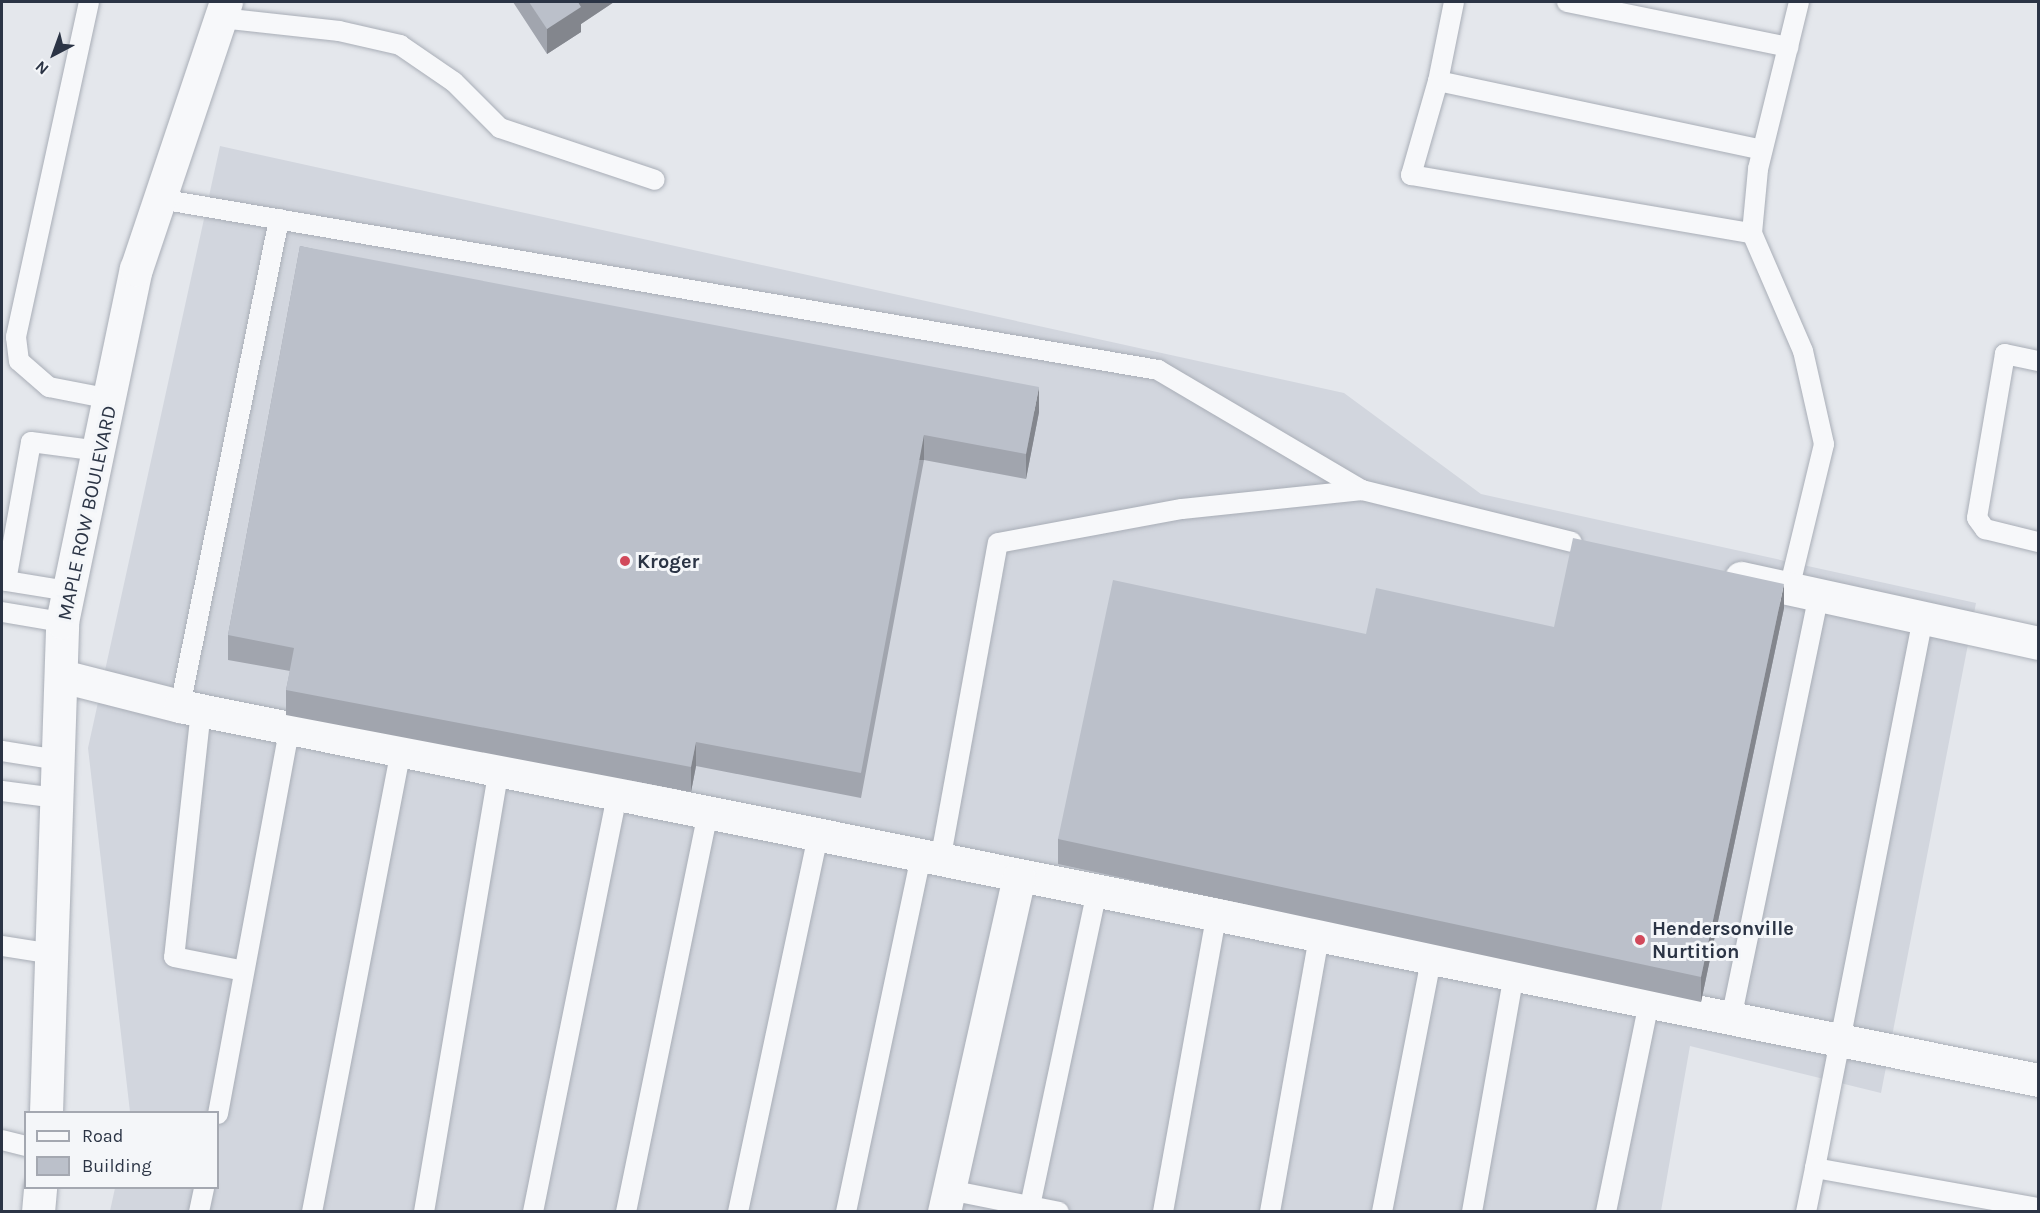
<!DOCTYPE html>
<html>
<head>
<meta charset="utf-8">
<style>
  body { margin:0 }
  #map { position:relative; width:2040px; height:1213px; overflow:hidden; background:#e4e7ec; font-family:Karla,sans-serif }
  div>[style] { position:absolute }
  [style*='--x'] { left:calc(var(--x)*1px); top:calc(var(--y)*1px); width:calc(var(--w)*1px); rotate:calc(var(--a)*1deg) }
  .built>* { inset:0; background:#d2d6de }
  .roads { filter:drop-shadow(0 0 2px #a9aeb7) drop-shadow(0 0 2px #a9aeb7) }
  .lane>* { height:20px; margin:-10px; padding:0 10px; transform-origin:10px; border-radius:10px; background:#f7f8fa }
  .street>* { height:33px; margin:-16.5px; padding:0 16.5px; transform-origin:16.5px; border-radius:16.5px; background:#f7f8fa }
  .wall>* { inset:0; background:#a1a5ae }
  .shaded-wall>* { inset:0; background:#83868d; transform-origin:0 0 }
  .building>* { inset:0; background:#bbc0ca }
  .dots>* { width:16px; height:16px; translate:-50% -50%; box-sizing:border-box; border:3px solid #f4f6f9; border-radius:50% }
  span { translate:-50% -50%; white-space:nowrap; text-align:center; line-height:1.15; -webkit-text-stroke:6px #f4f6f9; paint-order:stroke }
  .street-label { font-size:20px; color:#2b3445 }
  .poi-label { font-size:20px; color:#2b3445; font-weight:700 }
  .left { translate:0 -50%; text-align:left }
  .frame { position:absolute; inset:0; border:3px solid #2b3445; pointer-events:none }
  .legend { position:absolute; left:24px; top:1111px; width:195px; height:78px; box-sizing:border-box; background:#f4f6f9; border:2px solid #a4a8b1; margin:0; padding:8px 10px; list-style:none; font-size:18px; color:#2b3445 }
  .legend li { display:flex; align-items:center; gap:12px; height:30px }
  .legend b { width:30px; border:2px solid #a4a8b1 }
  .north { position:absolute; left:24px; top:24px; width:60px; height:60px; -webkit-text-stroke:4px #f4f6f9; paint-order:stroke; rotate:221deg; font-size:16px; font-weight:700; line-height:24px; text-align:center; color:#2b3445 }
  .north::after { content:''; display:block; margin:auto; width:21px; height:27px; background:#2b3445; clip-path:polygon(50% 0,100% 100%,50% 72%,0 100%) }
</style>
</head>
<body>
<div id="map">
  <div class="built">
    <div style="clip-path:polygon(220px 146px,1344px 393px,1481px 494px,1976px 603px,1881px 1093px,1690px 1046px,1661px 1211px,110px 1211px,115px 1188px,218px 1188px,218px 1112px,130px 1112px,88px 748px)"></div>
  </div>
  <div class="roads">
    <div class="lane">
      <div style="--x:89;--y:2;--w:343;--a:102.3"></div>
      <div style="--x:16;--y:337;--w:24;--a:83"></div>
      <div style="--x:19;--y:361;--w:40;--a:41"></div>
      <div style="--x:49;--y:387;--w:62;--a:11.1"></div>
      <div style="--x:1454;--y:2;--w:81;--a:101.4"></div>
      <div style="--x:1438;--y:81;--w:98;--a:106"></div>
      <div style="--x:1411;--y:175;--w:346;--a:9.7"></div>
      <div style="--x:1567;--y:2;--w:226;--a:11.5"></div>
      <div style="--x:221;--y:18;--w:119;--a:6.3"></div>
      <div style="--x:339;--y:31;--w:63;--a:12.9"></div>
      <div style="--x:400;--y:45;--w:65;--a:34.4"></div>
      <div style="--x:454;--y:82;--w:65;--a:45"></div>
      <div style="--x:500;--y:128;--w:163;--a:18.5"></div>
      <div style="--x:1438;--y:81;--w:331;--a:12"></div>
      <div style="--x:160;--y:199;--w:1013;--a:9.72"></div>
      <div style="--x:1158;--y:370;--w:237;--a:30.5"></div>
      <div style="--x:1362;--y:490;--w:216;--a:13.9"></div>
      <div style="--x:2038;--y:361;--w:34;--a:-168"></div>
      <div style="--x:2005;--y:354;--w:166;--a:99.7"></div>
      <div style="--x:1977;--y:518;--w:14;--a:54"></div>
      <div style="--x:1985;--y:529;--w:55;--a:13.8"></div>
      <div style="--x:1789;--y:589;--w:149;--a:-76.4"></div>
      <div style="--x:1824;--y:444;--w:95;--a:-102.7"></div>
      <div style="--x:1803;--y:351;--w:129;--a:-113.4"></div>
      <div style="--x:1752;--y:233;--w:64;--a:-84.6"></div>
      <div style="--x:1758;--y:169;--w:172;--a:-76.2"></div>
      <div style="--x:68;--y:591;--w:63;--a:-170.8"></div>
      <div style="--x:6;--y:581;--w:141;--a:-79.8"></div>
      <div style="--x:31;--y:442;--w:69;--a:7.5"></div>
      <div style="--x:2;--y:612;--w:61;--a:9.5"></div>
      <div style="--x:1923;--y:618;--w:561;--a:101.11"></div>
      <div style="--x:1815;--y:1168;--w:227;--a:10.2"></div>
      <div style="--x:180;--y:706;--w:497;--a:-78.5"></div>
      <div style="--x:201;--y:710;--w:248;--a:96.2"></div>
      <div style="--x:174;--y:957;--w:71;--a:11.3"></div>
      <div style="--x:2;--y:751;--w:58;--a:9"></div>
      <div style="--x:2;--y:791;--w:54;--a:7.4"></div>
      <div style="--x:940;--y:861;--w:323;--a:-79.7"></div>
      <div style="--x:998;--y:543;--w:187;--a:-10.5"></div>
      <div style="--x:1182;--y:509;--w:181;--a:-6"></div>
      <div style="--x:2;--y:946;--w:52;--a:8.9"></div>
      <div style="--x:1731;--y:1019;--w:433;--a:-78.3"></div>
      <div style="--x:218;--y:1114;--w:394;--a:-79.5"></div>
      <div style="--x:2;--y:1140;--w:25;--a:14"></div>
      <div style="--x:949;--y:1190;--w:112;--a:11.3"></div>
      <div style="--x:1030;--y:1206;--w:321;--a:-78"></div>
      <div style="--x:199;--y:1212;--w:25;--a:-78"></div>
      <div style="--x:312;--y:1212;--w:470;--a:-79.1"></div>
      <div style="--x:424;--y:1212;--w:448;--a:-80.4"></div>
      <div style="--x:533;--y:1212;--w:425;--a:-78.6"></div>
      <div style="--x:626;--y:1212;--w:407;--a:-78.4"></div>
      <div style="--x:738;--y:1212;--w:384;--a:-78"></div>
      <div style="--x:846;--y:1212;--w:364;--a:-78.1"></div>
      <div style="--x:1163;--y:1212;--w:301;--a:-79.8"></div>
      <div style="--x:1270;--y:1212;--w:279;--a:-79.9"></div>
      <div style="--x:1382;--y:1212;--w:258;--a:-79"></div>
      <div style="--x:1472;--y:1212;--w:241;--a:-80"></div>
      <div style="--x:1606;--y:1212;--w:214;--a:-78.4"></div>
      <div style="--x:1806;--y:1212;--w:45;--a:-78.4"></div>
    </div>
    <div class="street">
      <div style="--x:1741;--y:578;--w:304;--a:12.3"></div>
      <div style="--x:62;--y:676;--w:122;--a:14.3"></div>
      <div style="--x:180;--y:706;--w:1895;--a:11.38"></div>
      <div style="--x:46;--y:1112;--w:490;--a:-88.1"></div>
      <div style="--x:62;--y:622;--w:361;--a:-78.2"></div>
      <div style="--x:136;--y:269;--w:282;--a:-71.4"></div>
      <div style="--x:38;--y:1212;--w:24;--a:-85"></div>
      <div style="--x:944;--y:1212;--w:343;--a:-77.4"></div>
    </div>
  </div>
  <div class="wall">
    <div style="clip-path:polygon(513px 2px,614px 2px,581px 24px,581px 32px,547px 54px)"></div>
    <div style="clip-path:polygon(300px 246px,1039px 412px,1026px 479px,924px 460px,861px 798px,696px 766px,691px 792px,286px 715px,286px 690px,290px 671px,228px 660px,228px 635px)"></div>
    <div style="clip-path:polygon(1784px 608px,1701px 1002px,1058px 864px,1058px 839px,1366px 634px,1554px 627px)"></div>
  </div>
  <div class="shaded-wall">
    <div style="clip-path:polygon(578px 2px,614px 2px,581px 24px,581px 32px,547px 54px,547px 29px)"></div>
    <div style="clip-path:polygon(1039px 387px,1039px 412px,1026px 479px,1026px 454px)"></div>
    <div style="left:924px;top:435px;width:25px;height:344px;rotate:90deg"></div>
    <div style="clip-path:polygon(1784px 584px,1784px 608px,1701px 1002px,1701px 977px)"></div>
    <div style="clip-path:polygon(696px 742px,696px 766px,691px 792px,691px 767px)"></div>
  </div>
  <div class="building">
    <div style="clip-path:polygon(529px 2px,578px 2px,581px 7px,547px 29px)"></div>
    <div style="clip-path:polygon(300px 246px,1039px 387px,1026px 454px,924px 435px,861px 773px,696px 742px,691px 767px,286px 690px,294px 648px,228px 635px)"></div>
    <div style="clip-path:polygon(1573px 538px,1784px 584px,1701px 977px,1058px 839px,1113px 580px,1366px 634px,1376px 588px,1554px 627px)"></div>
  </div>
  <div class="dots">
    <div style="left:625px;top:561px;background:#d1495b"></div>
    <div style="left:1640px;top:940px;background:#d1495b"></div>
  </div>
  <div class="street-label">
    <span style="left:87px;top:513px;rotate:-78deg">MAPLE ROW BOULEVARD</span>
  </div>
  <div class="poi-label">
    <span class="left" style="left:637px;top:561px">Kroger</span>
    <span class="left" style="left:1652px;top:940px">Hendersonville<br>Nurtition</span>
  </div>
  <div class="frame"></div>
  <ul class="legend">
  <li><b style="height:8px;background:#f7f8fa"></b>Road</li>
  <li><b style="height:16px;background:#bbc0ca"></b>Building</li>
  </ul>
  <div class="north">N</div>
</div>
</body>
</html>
